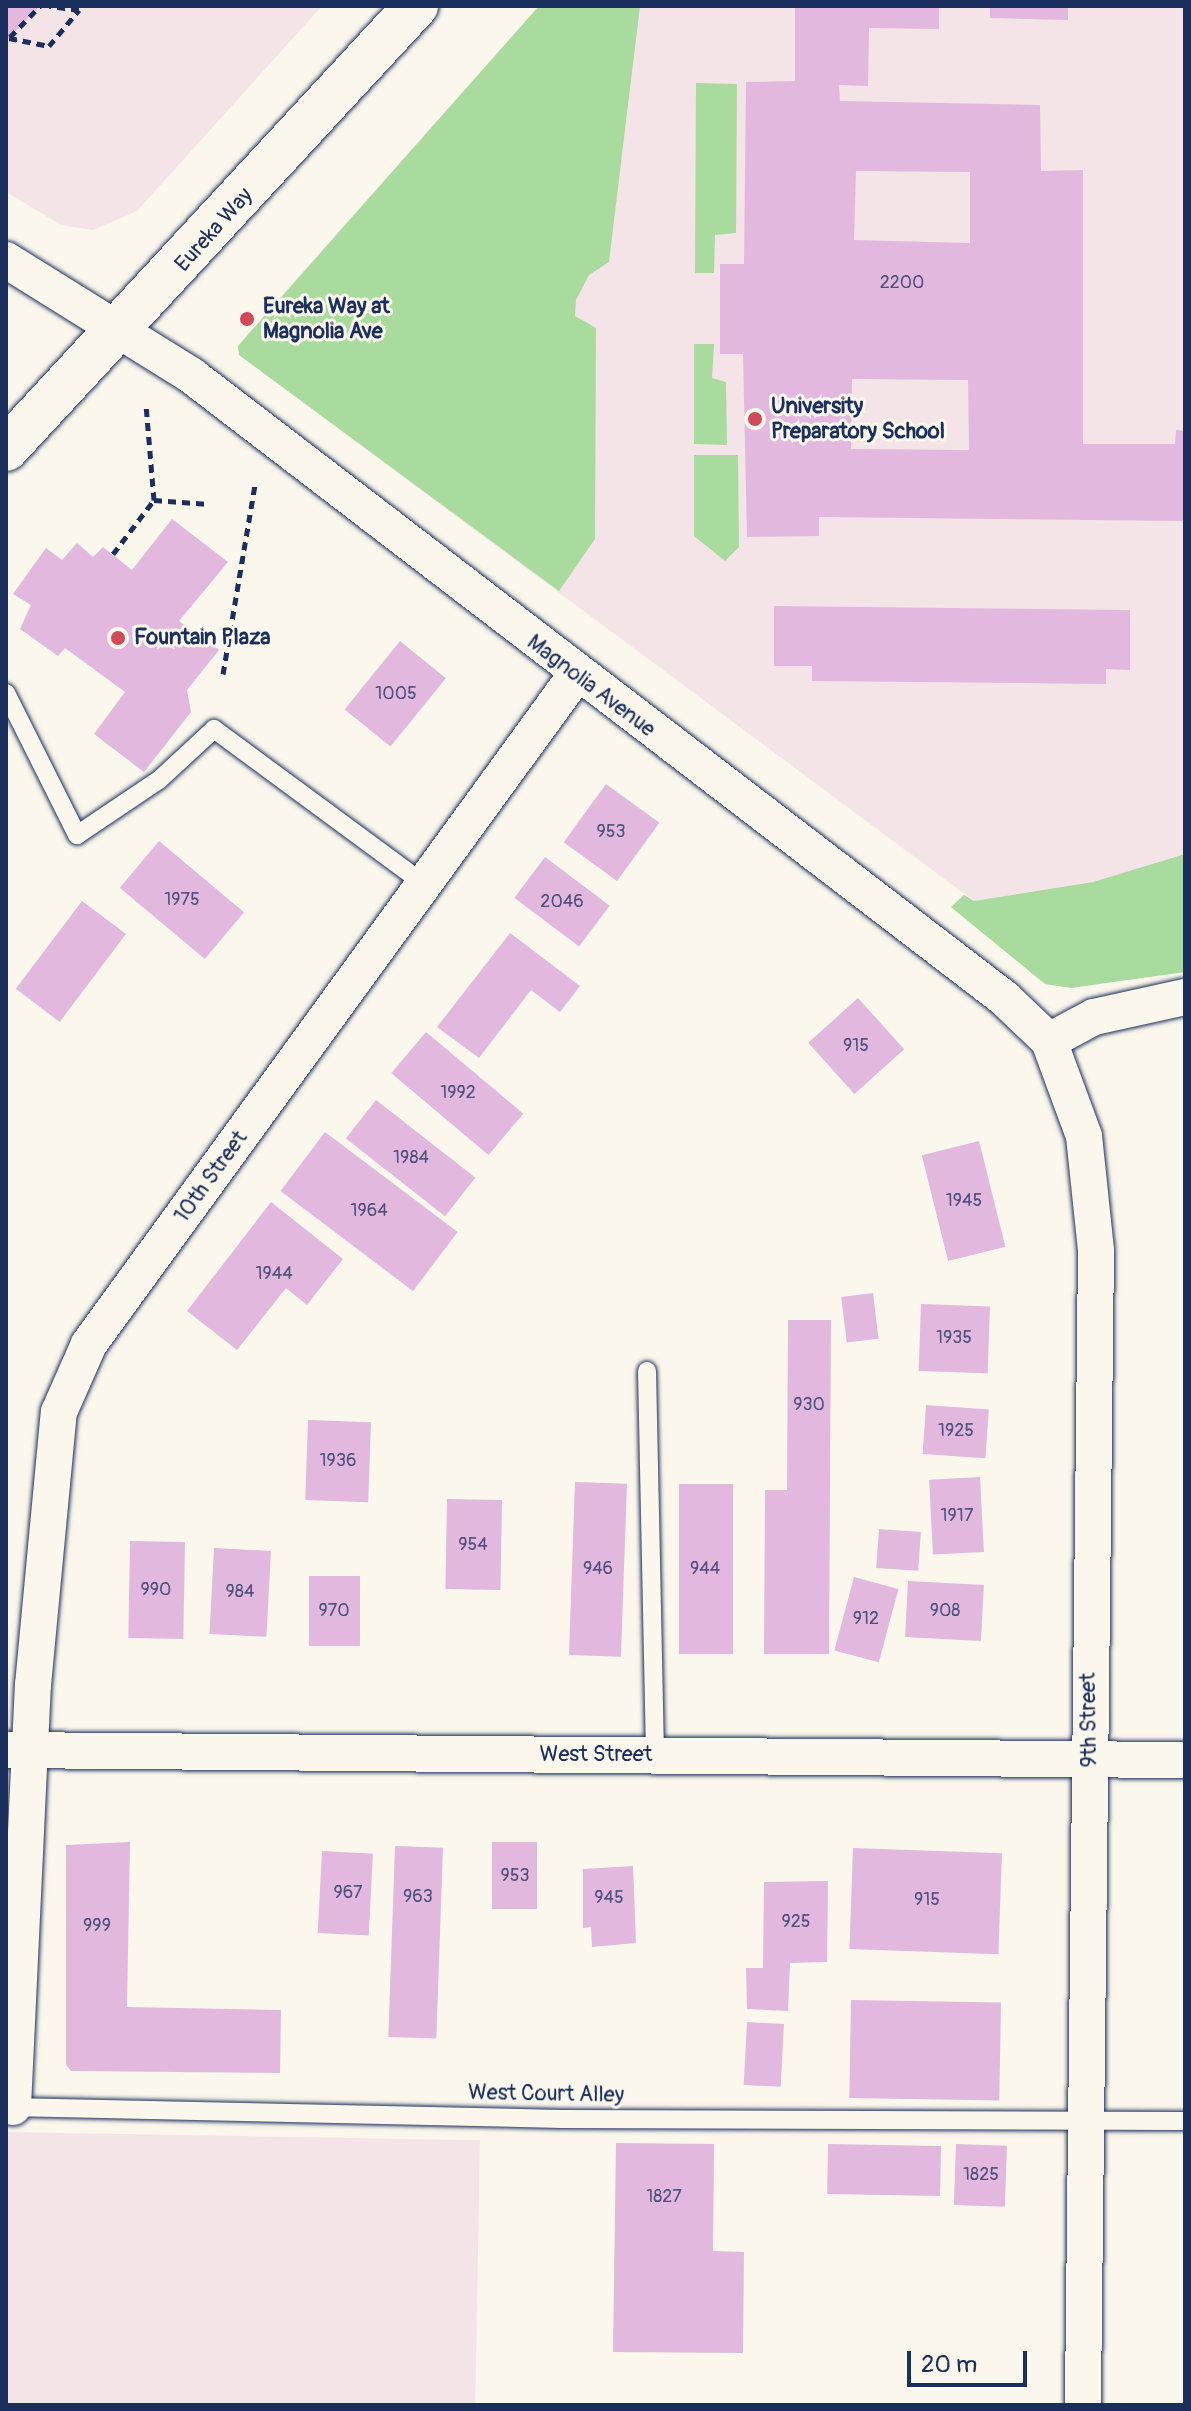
<!DOCTYPE html>
<html>
<head>
<meta charset="utf-8">
<style>
  body { margin:0 }
  #map { position:relative; width:1191px; height:2411px; overflow:hidden; background:#fbf7ec; font-family:Pangolin,sans-serif }
  div>[style] { position:absolute }
  [style*='--x'] { left:calc(var(--x)*1px); top:calc(var(--y)*1px); width:calc(var(--w)*1px); rotate:calc(var(--a)*1deg) }
  .built>* { inset:0; background:#f4e4e8; transform-origin:0 0 }
  .green>* { inset:0; background:#a8db9d }
  .building>* { inset:0; background:#e2b8de; transform-origin:0 0 }
  .path>* { height:5px; margin-top:-2.5px; transform-origin:0; background:repeating-linear-gradient(90deg,#1b2f5e 0 8px,transparent 0 14px) }
  .roads { filter:drop-shadow(0 0 2px #1b2f5e) drop-shadow(0 0 2px #1b2f5e) }
  .service>* { height:18px; margin:-9px; padding:0 9px; transform-origin:9px; border-radius:9px; background:#fbf7ec }
  .minor>* { height:36px; margin:-18px; padding:0 18px; transform-origin:18px; border-radius:18px; background:#fbf7ec }
  .trunk>* { height:44px; margin:-22px; padding:0 22px; transform-origin:22px; border-radius:22px; background:#fbf7ec }
  .dots>* { width:22px; height:22px; translate:-50% -50%; box-sizing:border-box; border:4px solid #fbf7ec; border-radius:50% }
  span { translate:-50% -50%; white-space:nowrap; text-align:center; line-height:1.15; -webkit-text-stroke:6px #fbf7ec; paint-order:stroke }
  .number-label { font-size:18px; color:#4d517e }
  .number-label span { -webkit-text-stroke-width:0 }
  .street-label { font-size:22px; color:#1b2f5e }
  .poi-label { font-size:22px; color:#1b2f5e; font-weight:700 }
  .left { translate:0 -50%; text-align:left }
  .frame { position:absolute; inset:0; border:8px solid #1b2f5e; pointer-events:none }
  .scale { position:absolute; left:907px; top:2351px; width:120px; height:36px; box-sizing:border-box; border:4px solid #1b2f5e; border-top:0; padding-left:10px; font-size:24px; line-height:28px; white-space:nowrap; color:#1b2f5e; -webkit-text-stroke:6px #fbf7ec; paint-order:stroke }
</style>
</head>
<body>
<div id="map">
  <div class="built">
    <div style="clip-path:polygon(6px 6px,322px 6px,137px 211px,93px 230px,61px 225px,6px 192px)"></div>
    <div style="clip-path:polygon(539px 6px,1185px 6px,1185px 854px,1093px 882px,974px 901px,239px 355px,245px 337px)"></div>
    <div style="left:6px;top:2132px;width:474px;height:273px;rotate:1deg"></div>
  </div>
  <div class="green">
    <div style="clip-path:polygon(539px 6px,640px 6px,609px 262px,589px 275px,576px 300px,575px 316px,596px 328px,595px 539px,559px 591px,239px 355px,238px 346px)"></div>
    <div style="clip-path:polygon(696px 83px,737px 84px,736px 233px,715px 235px,714px 273px,695px 273px)"></div>
    <div style="clip-path:polygon(694px 344px,714px 344px,712px 378px,726px 382px,727px 445px,694px 444px)"></div>
    <div style="clip-path:polygon(694px 455px,738px 455px,739px 547px,725px 561px,694px 536px)"></div>
    <div style="clip-path:polygon(1185px 854px,1185px 972px,1071px 988px,1045px 984px,951px 907px,964px 895px,974px 901px,1093px 882px)"></div>
  </div>
  <div class="building">
    <div style="clip-path:polygon(6px 6px,40px 6px,6px 41px)"></div>
    <div style="clip-path:polygon(evenodd,795px 6px,939px 6px,939px 29px,869px 28px,868px 86px,839px 85px,840px 101px,1040px 105px,1041px 171px,1083px 170px,1083px 444px,1175px 444px,1176px 430px,1185px 431px,1185px 521px,819px 517px,819px 536px,747px 537px,743px 354px,720px 354px,720px 264px,744px 264px,746px 82px,795px 81px,795px 6px,856px 171px,970px 172px,970px 243px,854px 240px,856px 171px,795px 6px,852px 379px,968px 380px,969px 450px,851px 449px,852px 379px)"></div>
    <div style="clip-path:polygon(990px 6px,1068px 6px,1068px 20px,990px 18px)"></div>
    <div style="clip-path:polygon(172px 519px,228px 562px,179px 621px,219px 650px,187px 690px,191px 712px,144px 772px,94px 734px,125px 692px,65px 648px,58px 656px,20px 629px,31px 605px,13px 594px,46px 548px,62px 560px,77px 543px,93px 557px,103px 547px,132px 570px)"></div>
    <div style="clip-path:polygon(774px 606px,1130px 610px,1130px 670px,1106px 669px,1106px 684px,812px 681px,812px 666px,774px 666px)"></div>
    <div style="left:400px;top:641px;width:59px;height:88px;rotate:39deg"></div>
    <div style="left:606px;top:784px;width:66px;height:72px;rotate:36deg"></div>
    <div style="left:159px;top:841px;width:111px;height:61px;rotate:40deg"></div>
    <div style="left:545px;top:857px;width:81px;height:51px;rotate:37deg"></div>
    <div style="left:82px;top:901px;width:55px;height:110px;rotate:37deg"></div>
    <div style="clip-path:polygon(510px 933px,580px 986px,560px 1012px,531px 990px,479px 1058px,437px 1027px)"></div>
    <div style="left:858px;top:998px;width:69px;height:67px;rotate:48deg"></div>
    <div style="left:426px;top:1032px;width:127px;height:54px;rotate:40deg"></div>
    <div style="left:376px;top:1100px;width:126px;height:49px;rotate:38deg"></div>
    <div style="left:325px;top:1132px;width:166px;height:74px;rotate:37deg"></div>
    <div style="left:979px;top:1141px;width:109px;height:59px;rotate:76deg"></div>
    <div style="clip-path:polygon(271px 1202px,343px 1259px,307px 1305px,286px 1288px,237px 1350px,187px 1311px)"></div>
    <div style="left:873px;top:1293px;width:46px;height:32px;rotate:83deg"></div>
    <div style="left:921px;top:1304px;width:69px;height:67px;rotate:2deg"></div>
    <div style="clip-path:polygon(788px 1320px,831px 1320px,829px 1654px,764px 1654px,765px 1490px,787px 1490px)"></div>
    <div style="left:926px;top:1405px;width:63px;height:49px;rotate:4deg"></div>
    <div style="left:308px;top:1420px;width:63px;height:80px;rotate:2deg"></div>
    <div style="left:980px;top:1477px;width:75px;height:51px;rotate:87deg"></div>
    <div style="left:575px;top:1482px;width:52px;height:173px;rotate:2deg"></div>
    <div style="left:679px;top:1484px;width:54px;height:170px"></div>
    <div style="left:447px;top:1499px;width:55px;height:90px;rotate:1deg"></div>
    <div style="left:879px;top:1529px;width:42px;height:39px;rotate:4deg"></div>
    <div style="left:130px;top:1541px;width:55px;height:97px;rotate:1deg"></div>
    <div style="left:214px;top:1548px;width:57px;height:86px;rotate:3deg"></div>
    <div style="left:360px;top:1576px;width:70px;height:51px;rotate:90deg"></div>
    <div style="left:854px;top:1577px;width:46px;height:76px;rotate:15deg"></div>
    <div style="left:908px;top:1581px;width:76px;height:56px;rotate:3deg"></div>
    <div style="clip-path:polygon(130px 1842px,127px 2007px,281px 2010px,280px 2073px,71px 2071px,66px 2065px,66px 1845px)"></div>
    <div style="left:492px;top:1842px;width:45px;height:67px"></div>
    <div style="left:395px;top:1846px;width:48px;height:191px;rotate:2deg"></div>
    <div style="left:853px;top:1848px;width:149px;height:101px;rotate:2deg"></div>
    <div style="left:322px;top:1851px;width:51px;height:82px;rotate:3deg"></div>
    <div style="clip-path:polygon(633px 1866px,636px 1943px,592px 1947px,591px 1927px,583px 1928px,583px 1869px)"></div>
    <div style="clip-path:polygon(828px 1881px,827px 1962px,790px 1963px,788px 2011px,747px 2009px,746px 1968px,763px 1968px,764px 1882px)"></div>
    <div style="left:851px;top:2000px;width:150px;height:98px;rotate:1deg"></div>
    <div style="left:747px;top:2022px;width:37px;height:63px;rotate:3deg"></div>
    <div style="clip-path:polygon(616px 2143px,714px 2144px,713px 2251px,744px 2252px,743px 2353px,613px 2352px)"></div>
    <div style="left:956px;top:2144px;width:51px;height:61px;rotate:2deg"></div>
    <div style="left:941px;top:2146px;width:50px;height:113px;rotate:91deg"></div>
  </div>
  <div class="path">
    <div style="--x:10;--y:37;--w:43;--a:-45.9"></div>
    <div style="--x:9;--y:38;--w:41;--a:11.3"></div>
    <div style="--x:49;--y:46;--w:47;--a:-50.2"></div>
    <div style="--x:79;--y:10;--w:30;--a:-172"></div>
    <div style="--x:154;--y:500;--w:55;--a:4.2"></div>
    <div style="--x:113;--y:554;--w:68;--a:-52.8"></div>
    <div style="--x:154;--y:500;--w:95;--a:-94.8"></div>
    <div style="--x:223;--y:674;--w:193;--a:-80.4"></div>
  </div>
  <div class="roads">
    <div class="service">
      <div style="--x:6;--y:693;--w:159;--a:63.4"></div>
      <div style="--x:77;--y:835;--w:99;--a:-33.9"></div>
      <div style="--x:159;--y:780;--w:75;--a:-42.8"></div>
      <div style="--x:214;--y:729;--w:261;--a:36.4"></div>
      <div style="--x:647;--y:1371;--w:384;--a:88.8"></div>
      <div style="--x:9;--y:2107;--w:553;--a:1.24"></div>
      <div style="--x:562;--y:2119;--w:623;--a:0.18"></div>
    </div>
    <div class="minor">
      <div style="--x:6;--y:260;--w:219;--a:31.9"></div>
      <div style="--x:192;--y:376;--w:1023;--a:37.45"></div>
      <div style="--x:1004;--y:998;--w:62;--a:43.7"></div>
      <div style="--x:1049;--y:1041;--w:101;--a:69.8"></div>
      <div style="--x:1084;--y:1136;--w:116;--a:84"></div>
      <div style="--x:1096;--y:1251;--w:1154;--a:90.65"></div>
      <div style="--x:1049;--y:1041;--w:51;--a:-28.1"></div>
      <div style="--x:1094;--y:1017;--w:93;--a:-12.4"></div>
      <div style="--x:6;--y:1750;--w:1179;--a:0.49"></div>
      <div style="--x:13;--y:2107;--w:422;--a:-87.3"></div>
      <div style="--x:33;--y:1685;--w:274;--a:-84.6"></div>
      <div style="--x:59;--y:1412;--w:74;--a:-66.2"></div>
      <div style="--x:89;--y:1344;--w:827;--a:-53.95"></div>
    </div>
    <div class="trunk">
      <div style="--x:6;--y:449;--w:604;--a:-47.22"></div>
    </div>
  </div>
  <div class="dots">
    <div style="left:247px;top:319px;background:#d1495b"></div>
    <div style="left:755px;top:419px;background:#d1495b"></div>
    <div style="left:118px;top:638px;background:#d1495b"></div>
  </div>
  <div class="number-label">
    <span style="left:902px;top:283px">2200</span>
    <span style="left:396px;top:694px">1005</span>
    <span style="left:611px;top:832px">953</span>
    <span style="left:182px;top:900px">1975</span>
    <span style="left:562px;top:902px">2046</span>
    <span style="left:856px;top:1046px">915</span>
    <span style="left:458px;top:1093px">1992</span>
    <span style="left:411px;top:1158px">1984</span>
    <span style="left:964px;top:1201px">1945</span>
    <span style="left:369px;top:1211px">1964</span>
    <span style="left:274px;top:1274px">1944</span>
    <span style="left:954px;top:1338px">1935</span>
    <span style="left:809px;top:1405px">930</span>
    <span style="left:956px;top:1431px">1925</span>
    <span style="left:338px;top:1461px">1936</span>
    <span style="left:957px;top:1516px">1917</span>
    <span style="left:473px;top:1545px">954</span>
    <span style="left:598px;top:1569px">946</span>
    <span style="left:705px;top:1569px">944</span>
    <span style="left:156px;top:1590px">990</span>
    <span style="left:240px;top:1592px">984</span>
    <span style="left:334px;top:1611px">970</span>
    <span style="left:945px;top:1611px">908</span>
    <span style="left:866px;top:1619px">912</span>
    <span style="left:515px;top:1876px">953</span>
    <span style="left:348px;top:1893px">967</span>
    <span style="left:418px;top:1897px">963</span>
    <span style="left:609px;top:1898px">945</span>
    <span style="left:927px;top:1900px">915</span>
    <span style="left:796px;top:1922px">925</span>
    <span style="left:97px;top:1926px">999</span>
    <span style="left:981px;top:2175px">1825</span>
    <span style="left:664px;top:2197px">1827</span>
  </div>
  <div class="street-label">
    <span style="left:214px;top:230px;rotate:-48deg">Eureka Way</span>
    <span style="left:591px;top:686px;rotate:37deg">Magnolia Avenue</span>
    <span style="left:211px;top:1177px;rotate:-54deg">10th Street</span>
    <span style="left:1089px;top:1720px;rotate:-91deg">9th Street</span>
    <span style="left:596px;top:1755px">West Street</span>
    <span style="left:546px;top:2094px;rotate:1deg">West Court Alley</span>
  </div>
  <div class="poi-label">
    <span class="left" style="left:263px;top:319px">Eureka Way at<br>Magnolia Ave</span>
    <span class="left" style="left:771px;top:419px">University<br>Preparatory School</span>
    <span class="left" style="left:134px;top:638px">Fountain Plaza</span>
  </div>
  <div class="frame"></div>
  <div class="scale">20 m</div>
</div>
</body>
</html>
